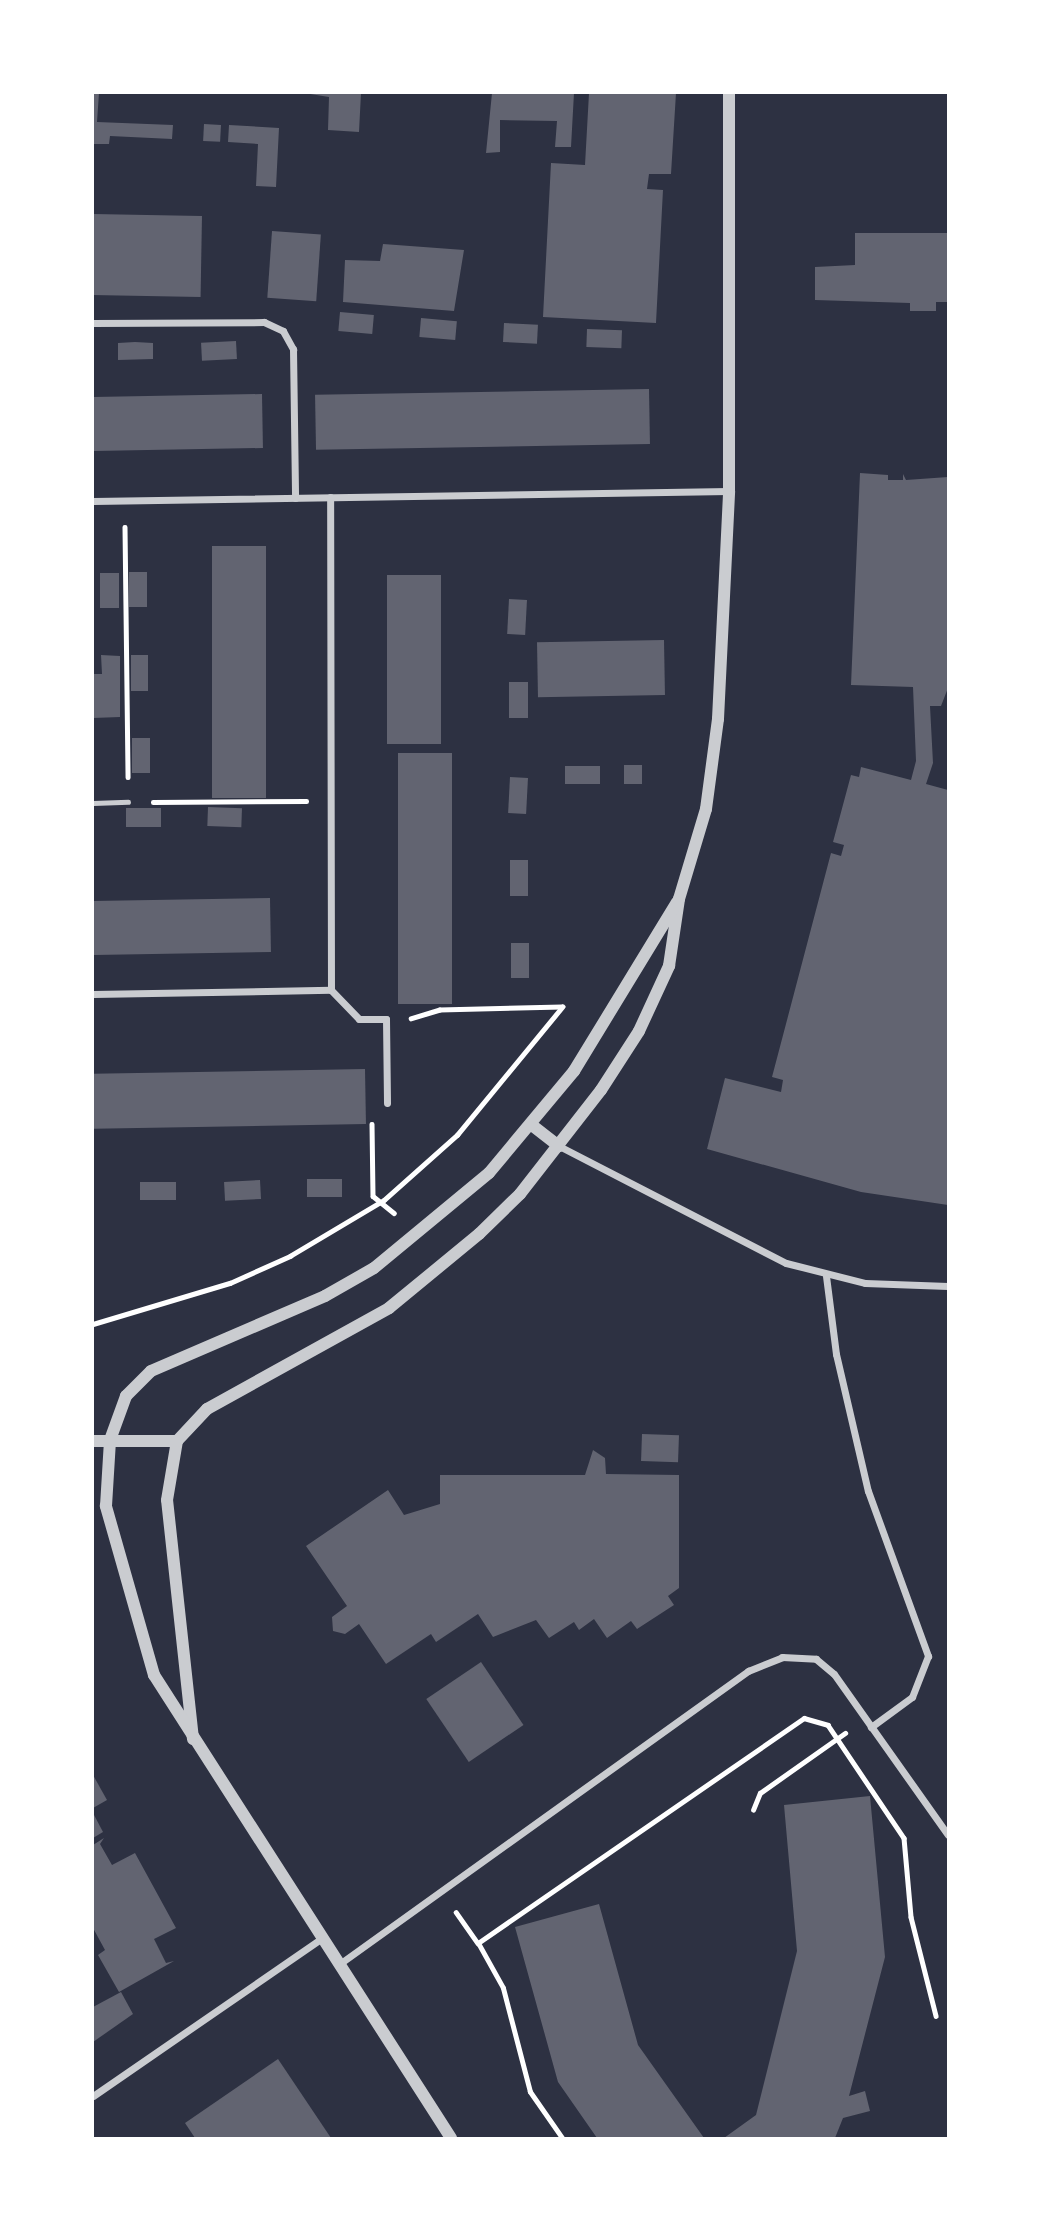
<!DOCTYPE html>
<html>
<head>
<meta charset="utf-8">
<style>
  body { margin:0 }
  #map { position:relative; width:1041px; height:2231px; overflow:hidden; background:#2d3142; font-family:"PT Sans Narrow",sans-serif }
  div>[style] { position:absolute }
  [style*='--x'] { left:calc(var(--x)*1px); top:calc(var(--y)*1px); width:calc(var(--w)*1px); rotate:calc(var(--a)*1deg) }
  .building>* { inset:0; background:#626471; transform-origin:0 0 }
  .path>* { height:4.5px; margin:-2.25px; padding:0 2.25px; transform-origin:2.25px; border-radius:2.25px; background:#fff }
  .service>* { height:5px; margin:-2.5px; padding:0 2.5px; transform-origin:2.5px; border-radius:2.5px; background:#caccd0 }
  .minor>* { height:7px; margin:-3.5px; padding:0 3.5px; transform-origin:3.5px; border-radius:3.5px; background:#caccd0 }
  .tertiary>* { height:12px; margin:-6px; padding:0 6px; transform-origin:6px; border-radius:6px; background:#caccd0 }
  span { translate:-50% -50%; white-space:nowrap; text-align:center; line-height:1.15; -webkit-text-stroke:7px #fff; paint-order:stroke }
  .frame { position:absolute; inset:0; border:94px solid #fff; pointer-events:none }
</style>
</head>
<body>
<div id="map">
  <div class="building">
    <div style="clip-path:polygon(93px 93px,99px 93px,97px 122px,173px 125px,172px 139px,110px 136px,109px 144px,93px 144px)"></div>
    <div style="clip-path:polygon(304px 93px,361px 93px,359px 132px,328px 130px,329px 97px)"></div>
    <div style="clip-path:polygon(492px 93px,574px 93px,571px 147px,555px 147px,557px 121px,500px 120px,500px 152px,486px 153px)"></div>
    <div style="clip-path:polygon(589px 93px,676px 93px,671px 174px,649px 174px,647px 189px,663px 190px,656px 323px,543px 317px,551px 163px,585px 165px)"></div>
    <div style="left:204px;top:124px;width:17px;height:17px;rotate:3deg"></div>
    <div style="clip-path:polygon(229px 125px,279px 128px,276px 187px,256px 186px,258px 144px,228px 142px)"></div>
    <div style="left:93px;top:214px;width:109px;height:81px;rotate:1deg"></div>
    <div style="left:272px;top:231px;width:49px;height:67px;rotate:4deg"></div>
    <div style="clip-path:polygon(855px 233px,948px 233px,948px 302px,936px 302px,936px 311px,910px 311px,910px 303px,815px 300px,815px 267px,855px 265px)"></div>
    <div style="clip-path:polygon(383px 244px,464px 250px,454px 311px,343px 302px,345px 260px,380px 261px)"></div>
    <div style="left:340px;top:312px;width:34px;height:19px;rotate:5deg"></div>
    <div style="left:421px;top:318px;width:36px;height:19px;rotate:5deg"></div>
    <div style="left:504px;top:323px;width:34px;height:19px;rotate:3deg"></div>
    <div style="left:587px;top:329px;width:35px;height:18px;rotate:2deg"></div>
    <div style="left:236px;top:341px;width:18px;height:35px;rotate:87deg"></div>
    <div style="clip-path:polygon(135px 342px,153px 343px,153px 359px,118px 360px,118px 343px)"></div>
    <div style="left:649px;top:389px;width:55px;height:334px;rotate:89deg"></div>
    <div style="left:262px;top:394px;width:54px;height:169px;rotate:89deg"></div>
    <div style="clip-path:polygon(860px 473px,888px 475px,888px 480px,903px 480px,903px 474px,906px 480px,948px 477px,948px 688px,941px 706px,930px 706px,933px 763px,926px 784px,948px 790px,948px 1205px,861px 1192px,707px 1149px,725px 1078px,781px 1092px,783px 1080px,772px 1077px,831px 853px,841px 856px,844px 845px,833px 842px,851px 775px,859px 777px,861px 767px,911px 780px,916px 761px,913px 687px,851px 685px)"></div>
    <div style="left:212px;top:546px;width:54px;height:252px"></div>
    <div style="left:147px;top:572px;width:35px;height:18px;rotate:90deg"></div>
    <div style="left:100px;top:573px;width:19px;height:35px"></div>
    <div style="left:387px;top:575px;width:54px;height:169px"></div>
    <div style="left:509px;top:599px;width:18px;height:35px;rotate:3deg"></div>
    <div style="left:664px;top:640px;width:55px;height:127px;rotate:89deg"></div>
    <div style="clip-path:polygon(101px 655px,120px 656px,120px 717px,93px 718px,93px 674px,102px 674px)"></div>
    <div style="left:131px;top:655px;width:17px;height:36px"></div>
    <div style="left:509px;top:682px;width:19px;height:36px"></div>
    <div style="left:132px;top:738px;width:18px;height:35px"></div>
    <div style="left:398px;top:753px;width:54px;height:251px"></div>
    <div style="left:624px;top:765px;width:18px;height:19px"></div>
    <div style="left:565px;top:766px;width:35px;height:18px"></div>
    <div style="left:510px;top:777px;width:18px;height:36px;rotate:3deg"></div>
    <div style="left:208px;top:807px;width:34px;height:19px;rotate:2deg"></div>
    <div style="left:161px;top:808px;width:19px;height:35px;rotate:90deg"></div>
    <div style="left:510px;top:860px;width:18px;height:36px"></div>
    <div style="left:270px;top:898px;width:54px;height:177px;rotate:89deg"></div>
    <div style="left:511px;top:943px;width:18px;height:35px"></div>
    <div style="left:365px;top:1069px;width:55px;height:272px;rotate:89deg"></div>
    <div style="left:342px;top:1179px;width:18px;height:35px;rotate:90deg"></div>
    <div style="left:260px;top:1180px;width:19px;height:36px;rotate:87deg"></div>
    <div style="left:140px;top:1182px;width:36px;height:18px"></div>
    <div style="left:642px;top:1434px;width:37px;height:27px;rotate:2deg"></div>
    <div style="clip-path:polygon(593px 1450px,605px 1458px,606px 1474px,679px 1475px,679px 1588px,668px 1596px,674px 1605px,637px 1629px,631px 1621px,607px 1638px,594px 1619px,579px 1630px,574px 1622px,549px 1638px,536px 1620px,493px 1637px,478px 1614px,436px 1642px,431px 1634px,386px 1664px,359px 1624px,345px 1634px,333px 1631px,332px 1617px,347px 1606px,306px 1546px,388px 1490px,404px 1515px,440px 1504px,440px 1475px,585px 1475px)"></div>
    <div style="left:481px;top:1662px;width:76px;height:66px;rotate:56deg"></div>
    <div style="clip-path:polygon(93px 1775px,107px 1800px,93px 1808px)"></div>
    <div style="clip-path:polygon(870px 1796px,885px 1957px,849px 2096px,865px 2091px,870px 2111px,843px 2118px,835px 2138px,724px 2138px,756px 2115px,797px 1951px,784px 1805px)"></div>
    <div style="clip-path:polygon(93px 1813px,103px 1832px,93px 1838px)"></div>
    <div style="clip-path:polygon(104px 1838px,100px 1844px,112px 1865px,135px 1853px,176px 1928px,154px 1939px,166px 1963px,174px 1961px,119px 1992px,98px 1955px,105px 1950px,93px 1928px,93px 1845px)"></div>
    <div style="clip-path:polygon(599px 1904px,638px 2045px,704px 2138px,597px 2138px,558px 2082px,515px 1927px)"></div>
    <div style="clip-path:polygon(121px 1992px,133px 2014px,93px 2042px,93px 2007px)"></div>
    <div style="clip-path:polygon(278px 2059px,331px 2138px,195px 2138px,185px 2123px)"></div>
  </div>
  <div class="path">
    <div style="--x:125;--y:527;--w:250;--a:89.3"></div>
    <div style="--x:153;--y:802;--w:153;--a:-0.4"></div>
    <div style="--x:372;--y:1124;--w:72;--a:89.2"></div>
    <div style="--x:373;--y:1196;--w:27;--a:39"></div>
    <div style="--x:93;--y:1324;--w:143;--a:-16.7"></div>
    <div style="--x:230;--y:1283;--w:66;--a:-24.2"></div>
    <div style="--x:290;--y:1256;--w:109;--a:-30.8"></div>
    <div style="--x:384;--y:1200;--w:98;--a:-41.7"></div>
    <div style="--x:457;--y:1135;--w:166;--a:-50.6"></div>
    <div style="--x:562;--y:1007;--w:122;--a:178.6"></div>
    <div style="--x:440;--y:1010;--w:30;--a:163"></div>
    <div style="--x:753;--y:1810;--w:18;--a:-68"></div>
    <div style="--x:760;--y:1793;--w:104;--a:-35.2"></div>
    <div style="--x:456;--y:1912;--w:38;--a:55"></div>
    <div style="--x:562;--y:2138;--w:56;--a:-124.8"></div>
    <div style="--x:530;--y:2092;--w:107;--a:-104.6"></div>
    <div style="--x:503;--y:1988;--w:51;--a:-119.1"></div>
    <div style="--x:478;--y:1943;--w:396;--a:-34.6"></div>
    <div style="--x:804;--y:1718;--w:25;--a:16"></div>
    <div style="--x:828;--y:1725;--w:136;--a:56.1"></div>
    <div style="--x:904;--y:1838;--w:79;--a:84.9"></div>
    <div style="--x:911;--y:1917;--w:102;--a:75.8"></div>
  </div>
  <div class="service">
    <div style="--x:93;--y:803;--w:35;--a:-2"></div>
  </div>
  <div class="minor">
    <div style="--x:93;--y:323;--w:171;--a:-0.3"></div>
    <div style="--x:264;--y:322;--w:21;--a:25"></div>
    <div style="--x:283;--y:331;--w:21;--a:61"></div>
    <div style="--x:293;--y:349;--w:149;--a:89.2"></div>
    <div style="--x:93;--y:501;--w:636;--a:-0.9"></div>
    <div style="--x:331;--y:990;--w:40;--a:46"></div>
    <div style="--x:359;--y:1019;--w:27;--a:0"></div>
    <div style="--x:386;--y:1019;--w:84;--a:89.3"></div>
    <div style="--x:93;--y:994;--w:238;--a:-1"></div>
    <div style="--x:331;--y:990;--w:493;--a:-90.1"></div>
    <div style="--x:559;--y:1146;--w:255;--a:27.3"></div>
    <div style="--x:786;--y:1263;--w:81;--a:14.2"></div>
    <div style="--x:865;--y:1283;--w:83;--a:2.1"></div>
    <div style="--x:826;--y:1276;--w:79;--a:82.7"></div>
    <div style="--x:836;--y:1354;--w:141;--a:76.9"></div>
    <div style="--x:868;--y:1491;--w:176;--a:70"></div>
    <div style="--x:928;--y:1656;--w:44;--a:111.3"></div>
    <div style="--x:912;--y:1697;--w:51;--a:143.8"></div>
    <div style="--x:338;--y:1965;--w:505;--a:-35.64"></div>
    <div style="--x:748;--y:1671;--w:37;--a:-22"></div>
    <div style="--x:782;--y:1657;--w:34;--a:3"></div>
    <div style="--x:816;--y:1659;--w:23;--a:40"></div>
    <div style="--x:834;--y:1674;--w:197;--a:54.7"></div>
    <div style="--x:93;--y:2096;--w:275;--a:-34.6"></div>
  </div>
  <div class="tertiary">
    <div style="--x:533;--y:1126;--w:33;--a:38"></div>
    <div style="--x:93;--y:1441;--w:84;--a:0"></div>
    <div style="--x:193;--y:1739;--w:240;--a:-96.2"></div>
    <div style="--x:167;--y:1500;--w:60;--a:-80.4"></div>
    <div style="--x:177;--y:1441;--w:44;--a:-46.8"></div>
    <div style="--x:207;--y:1409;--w:208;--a:-29"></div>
    <div style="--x:389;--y:1308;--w:117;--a:-39.4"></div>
    <div style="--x:479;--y:1234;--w:57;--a:-44.3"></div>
    <div style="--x:520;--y:1194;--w:132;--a:-52.1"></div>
    <div style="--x:601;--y:1090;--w:70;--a:-57.2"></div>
    <div style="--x:639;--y:1031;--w:72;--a:-65.2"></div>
    <div style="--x:669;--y:966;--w:68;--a:-81.5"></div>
    <div style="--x:679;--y:899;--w:94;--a:-73.3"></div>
    <div style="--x:706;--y:809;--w:91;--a:-82.4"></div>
    <div style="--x:718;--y:719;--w:228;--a:-87.2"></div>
    <div style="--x:729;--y:491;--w:398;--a:-90"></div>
    <div style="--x:451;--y:2138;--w:550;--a:-122.68"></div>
    <div style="--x:154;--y:1675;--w:176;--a:-105.9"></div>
    <div style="--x:106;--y:1506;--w:66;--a:-86.5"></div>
    <div style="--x:110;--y:1440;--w:47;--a:-70"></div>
    <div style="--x:126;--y:1396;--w:35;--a:-45"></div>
    <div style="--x:151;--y:1371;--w:189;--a:-23.3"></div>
    <div style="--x:325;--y:1296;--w:56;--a:-29.7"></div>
    <div style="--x:374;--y:1268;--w:149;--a:-39.6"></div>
    <div style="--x:489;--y:1173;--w:133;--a:-50.2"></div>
    <div style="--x:574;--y:1071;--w:198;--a:-58.6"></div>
  </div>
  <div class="frame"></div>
</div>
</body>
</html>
